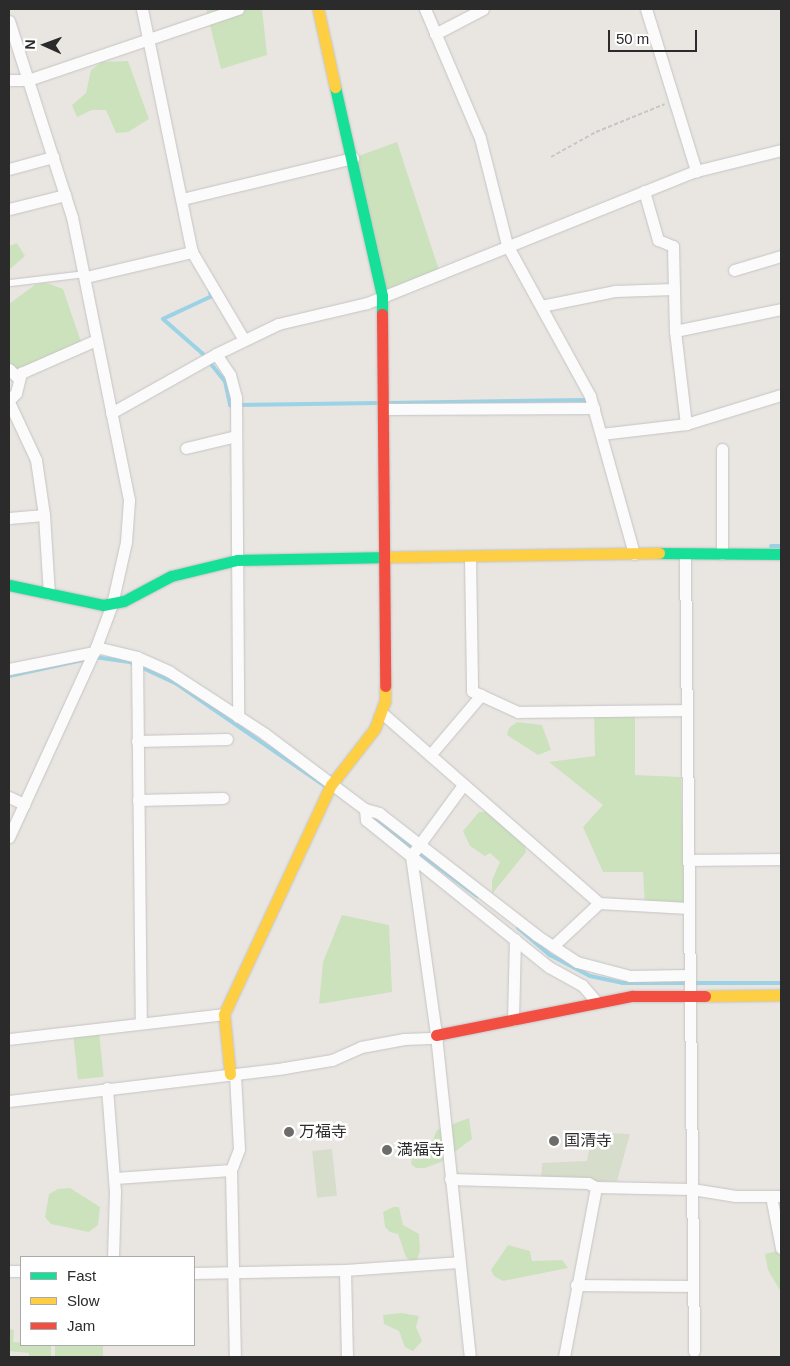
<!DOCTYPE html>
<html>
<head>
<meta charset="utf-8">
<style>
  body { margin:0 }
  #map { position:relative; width:790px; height:1366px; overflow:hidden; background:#e9e6e2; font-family:Helvetica,"Noto Sans JP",sans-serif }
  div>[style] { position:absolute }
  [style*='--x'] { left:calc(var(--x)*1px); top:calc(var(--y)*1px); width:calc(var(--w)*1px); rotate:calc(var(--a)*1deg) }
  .green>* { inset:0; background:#cce2bd; transform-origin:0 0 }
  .cemetery>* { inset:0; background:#d6ddca; transform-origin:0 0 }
  .stream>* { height:4px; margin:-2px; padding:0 2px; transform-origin:2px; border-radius:2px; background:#9bd2e5 }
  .path>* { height:2px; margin-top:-1px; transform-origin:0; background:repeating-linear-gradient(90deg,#c6c6c6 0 4px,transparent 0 6.5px) }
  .roads { filter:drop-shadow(0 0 1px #c5c4c4) drop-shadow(0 0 1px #c5c4c4) }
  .lane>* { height:5.5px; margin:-2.75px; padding:0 2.75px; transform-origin:2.75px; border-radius:2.75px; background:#fcfbfb }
  .street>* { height:11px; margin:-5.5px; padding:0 5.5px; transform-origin:5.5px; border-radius:5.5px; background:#fcfbfb }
  .fast>* { height:11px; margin:-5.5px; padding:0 5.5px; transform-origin:5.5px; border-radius:5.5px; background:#16e098 }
  .slow>* { height:11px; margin:-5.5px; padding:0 5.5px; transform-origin:5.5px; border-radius:5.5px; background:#ffcf43 }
  .jam>* { height:11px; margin:-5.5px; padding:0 5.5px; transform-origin:5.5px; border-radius:5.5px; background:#f24e42 }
  .dots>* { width:14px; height:14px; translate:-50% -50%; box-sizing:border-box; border:2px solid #fff; border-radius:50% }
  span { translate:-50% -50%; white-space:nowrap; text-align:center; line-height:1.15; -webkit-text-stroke:5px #fff; paint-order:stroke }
  .poi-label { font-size:16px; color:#2b2b2b }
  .left { translate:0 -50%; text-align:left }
  .frame { position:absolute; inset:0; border:10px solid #2b2b2b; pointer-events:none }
  .legend { position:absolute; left:20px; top:1256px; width:175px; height:90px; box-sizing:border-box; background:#fff; border:1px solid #aaa; margin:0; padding:6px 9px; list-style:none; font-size:15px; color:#2b2b2b }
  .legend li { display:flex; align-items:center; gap:10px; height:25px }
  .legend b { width:25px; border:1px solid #aaa }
  .north { position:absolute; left:20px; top:20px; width:50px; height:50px; -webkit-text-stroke:4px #fff; paint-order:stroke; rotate:272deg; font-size:14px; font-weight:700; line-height:20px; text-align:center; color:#2b2b2b }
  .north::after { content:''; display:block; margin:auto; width:18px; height:22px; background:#2b2b2b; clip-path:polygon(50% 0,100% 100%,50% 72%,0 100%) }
  .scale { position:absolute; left:608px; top:30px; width:89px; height:22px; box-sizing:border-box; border:2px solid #2b2b2b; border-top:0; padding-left:6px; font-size:15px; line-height:18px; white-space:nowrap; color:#2b2b2b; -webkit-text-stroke:4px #fff; paint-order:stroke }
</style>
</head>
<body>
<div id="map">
  <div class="green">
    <div style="clip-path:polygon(206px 9px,262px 9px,267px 55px,221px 69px)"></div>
    <div style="clip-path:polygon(128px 61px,149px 119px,128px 132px,116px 133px,106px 110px,92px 110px,77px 117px,72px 105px,86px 93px,91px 70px,102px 62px)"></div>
    <div style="clip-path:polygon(397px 142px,440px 273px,382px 296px,353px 158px)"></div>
    <div style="clip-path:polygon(17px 243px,25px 256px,9px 270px,9px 246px)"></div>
    <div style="clip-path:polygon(47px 283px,63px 289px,81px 342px,9px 374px,9px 304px,36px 284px)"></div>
    <div style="clip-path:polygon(594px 711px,635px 711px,635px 775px,681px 777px,684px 908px,645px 906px,643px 872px,603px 872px,583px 827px,603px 805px,549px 762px,595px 756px)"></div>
    <div style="clip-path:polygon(517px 722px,542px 725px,551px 750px,538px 755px,507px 735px,509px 728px)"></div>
    <div style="clip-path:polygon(479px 812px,487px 812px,524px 839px,526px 852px,492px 894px,492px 880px,500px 862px,490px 853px,485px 856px,470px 846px,463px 831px)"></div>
    <div style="clip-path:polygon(342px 915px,389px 925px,392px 992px,319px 1004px,323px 962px)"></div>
    <div style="left:99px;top:1032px;width:45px;height:26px;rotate:84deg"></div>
    <div style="clip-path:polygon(469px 1118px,472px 1139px,441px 1162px,425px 1168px,416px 1168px,411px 1164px,413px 1155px,431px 1144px,437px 1130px)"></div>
    <div style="clip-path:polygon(70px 1188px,100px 1207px,98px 1225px,89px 1232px,51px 1224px,45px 1217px,49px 1194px,58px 1189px)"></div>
    <div style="clip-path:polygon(393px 1207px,399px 1207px,403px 1225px,419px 1234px,420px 1251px,415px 1265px,406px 1257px,398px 1234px,390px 1232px,385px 1227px,383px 1212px)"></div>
    <div style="clip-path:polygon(508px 1245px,530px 1251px,532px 1261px,562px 1260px,568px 1268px,503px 1281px,494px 1276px,491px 1270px)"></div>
    <div style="clip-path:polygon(781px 1250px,781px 1292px,768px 1270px,765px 1254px)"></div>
    <div style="clip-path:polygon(402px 1313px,419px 1316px,416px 1327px,422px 1341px,413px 1351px,405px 1347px,399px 1331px,384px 1324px,383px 1315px)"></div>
    <div style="clip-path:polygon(9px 1329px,14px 1330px,13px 1342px,51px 1345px,51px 1357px,29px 1357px,29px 1353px,9px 1351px)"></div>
    <div style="left:55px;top:1345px;width:48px;height:12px"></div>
  </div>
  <div class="cemetery">
    <div style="clip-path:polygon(592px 1132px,630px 1134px,617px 1181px,541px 1182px,542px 1163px,587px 1161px)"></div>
    <div style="left:332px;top:1149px;width:47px;height:20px;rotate:84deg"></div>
  </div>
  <div class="stream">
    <div style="--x:210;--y:293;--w:4;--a:56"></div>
    <div style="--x:212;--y:296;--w:54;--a:154.9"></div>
    <div style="--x:163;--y:319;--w:52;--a:41.1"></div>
    <div style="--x:202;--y:353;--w:36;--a:51"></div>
    <div style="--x:225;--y:381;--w:25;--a:78"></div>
    <div style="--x:230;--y:405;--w:149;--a:-0.8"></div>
    <div style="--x:388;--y:403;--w:198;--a:-0.9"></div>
    <div style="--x:586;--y:400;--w:3;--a:72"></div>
    <div style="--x:771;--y:546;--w:10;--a:0"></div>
    <div style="--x:94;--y:657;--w:36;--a:8"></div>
    <div style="--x:130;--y:662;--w:52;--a:25.1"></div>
    <div style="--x:177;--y:684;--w:180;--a:34.6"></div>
    <div style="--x:9;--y:676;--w:80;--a:-12.3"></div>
    <div style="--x:372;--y:818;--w:131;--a:36.6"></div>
    <div style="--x:518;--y:928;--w:42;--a:40.2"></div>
    <div style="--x:550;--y:955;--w:45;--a:27.7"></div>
    <div style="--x:590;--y:976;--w:33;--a:12"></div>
    <div style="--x:622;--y:983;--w:159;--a:0"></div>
  </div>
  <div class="path">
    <div style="--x:551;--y:157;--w:51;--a:-29.1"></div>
    <div style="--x:596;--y:132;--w:74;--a:-22.1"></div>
  </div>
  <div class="roads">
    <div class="lane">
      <div style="--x:11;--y:283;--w:75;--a:-6.9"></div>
    </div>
    <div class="street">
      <div style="--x:142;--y:9;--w:248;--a:78.4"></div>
      <div style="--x:192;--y:252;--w:102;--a:59.4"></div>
      <div style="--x:425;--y:9;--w:140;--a:66.9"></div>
      <div style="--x:480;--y:138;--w:110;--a:75.8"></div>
      <div style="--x:507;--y:245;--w:172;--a:61.2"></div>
      <div style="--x:590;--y:396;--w:164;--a:74.4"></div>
      <div style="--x:646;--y:9;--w:170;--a:72.8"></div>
      <div style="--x:9;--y:21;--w:206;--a:72.2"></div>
      <div style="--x:72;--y:217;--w:289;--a:78.6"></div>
      <div style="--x:129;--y:500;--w:42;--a:94.1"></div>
      <div style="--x:126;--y:542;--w:64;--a:102.7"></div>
      <div style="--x:112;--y:604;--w:46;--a:110.4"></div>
      <div style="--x:96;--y:647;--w:209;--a:114.6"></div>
      <div style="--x:435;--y:34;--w:54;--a:-27.5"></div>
      <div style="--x:9;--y:80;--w:19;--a:0"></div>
      <div style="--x:28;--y:80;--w:222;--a:-18.7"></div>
      <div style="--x:9;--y:169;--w:46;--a:-15.3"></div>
      <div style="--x:644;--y:191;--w:51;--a:74.1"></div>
      <div style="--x:658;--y:240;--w:16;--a:22"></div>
      <div style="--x:673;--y:246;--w:85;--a:88.7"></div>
      <div style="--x:675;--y:331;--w:94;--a:83.3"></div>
      <div style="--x:182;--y:199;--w:176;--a:-13.5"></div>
      <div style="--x:9;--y:209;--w:58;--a:-14"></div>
      <div style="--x:734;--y:270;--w:49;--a:-16.6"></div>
      <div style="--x:86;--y:277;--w:109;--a:-13.3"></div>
      <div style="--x:541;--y:306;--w:76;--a:-11.5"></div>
      <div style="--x:615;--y:291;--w:58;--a:-2"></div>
      <div style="--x:675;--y:331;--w:108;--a:-11.7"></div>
      <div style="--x:216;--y:354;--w:25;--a:56"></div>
      <div style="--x:230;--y:375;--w:23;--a:75"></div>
      <div style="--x:236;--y:397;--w:320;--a:89.6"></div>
      <div style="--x:9;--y:369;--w:14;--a:45"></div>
      <div style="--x:9;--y:400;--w:10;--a:-45"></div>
      <div style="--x:16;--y:393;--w:21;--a:-76"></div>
      <div style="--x:21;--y:373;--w:82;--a:-23.7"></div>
      <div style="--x:9;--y:402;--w:64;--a:65"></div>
      <div style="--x:36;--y:460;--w:56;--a:81.7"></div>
      <div style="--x:44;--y:515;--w:79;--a:86.4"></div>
      <div style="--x:384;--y:409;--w:210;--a:-0.3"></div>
      <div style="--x:111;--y:413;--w:120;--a:-29.3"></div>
      <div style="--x:216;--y:354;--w:69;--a:-25.8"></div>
      <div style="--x:278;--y:324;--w:91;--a:-13.3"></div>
      <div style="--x:367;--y:303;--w:354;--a:-21.9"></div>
      <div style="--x:696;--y:171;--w:88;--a:-13.9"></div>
      <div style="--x:601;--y:434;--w:86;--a:-6.7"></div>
      <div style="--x:686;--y:424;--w:99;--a:-17"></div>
      <div style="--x:186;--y:448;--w:51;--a:-13.5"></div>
      <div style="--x:9;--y:518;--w:35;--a:-5"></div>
      <div style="--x:722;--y:554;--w:105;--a:-90"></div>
      <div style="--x:685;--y:555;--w:796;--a:89.35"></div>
      <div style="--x:470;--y:557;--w:134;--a:89.1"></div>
      <div style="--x:472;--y:691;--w:51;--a:24.5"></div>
      <div style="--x:518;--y:712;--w:168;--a:-0.7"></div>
      <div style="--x:96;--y:647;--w:42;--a:13.7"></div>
      <div style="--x:137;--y:657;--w:36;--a:24"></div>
      <div style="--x:170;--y:672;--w:113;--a:33.1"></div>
      <div style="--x:265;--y:734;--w:125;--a:36.9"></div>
      <div style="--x:365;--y:809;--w:11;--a:85"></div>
      <div style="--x:366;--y:820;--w:235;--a:38.8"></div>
      <div style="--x:549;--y:967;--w:38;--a:29"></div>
      <div style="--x:582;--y:985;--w:23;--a:49"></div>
      <div style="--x:137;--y:657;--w:366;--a:89.4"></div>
      <div style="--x:9;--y:669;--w:87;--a:-11.3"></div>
      <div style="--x:382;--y:713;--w:288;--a:41.2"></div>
      <div style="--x:599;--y:903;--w:89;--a:3.2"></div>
      <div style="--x:137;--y:741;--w:90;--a:-1.3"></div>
      <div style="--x:430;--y:755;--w:79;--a:-49.6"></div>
      <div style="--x:463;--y:785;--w:88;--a:126.2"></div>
      <div style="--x:411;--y:856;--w:181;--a:82"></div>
      <div style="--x:436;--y:1035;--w:324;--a:84"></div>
      <div style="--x:9;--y:797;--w:17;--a:25"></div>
      <div style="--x:138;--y:800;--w:85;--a:-1.3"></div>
      <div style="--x:365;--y:809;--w:15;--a:16"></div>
      <div style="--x:379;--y:813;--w:199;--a:37.8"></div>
      <div style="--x:536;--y:935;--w:49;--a:33.4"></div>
      <div style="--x:577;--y:962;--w:55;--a:14.8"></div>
      <div style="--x:630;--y:976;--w:58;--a:-1"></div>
      <div style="--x:688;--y:860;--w:93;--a:-0.6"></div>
      <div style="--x:553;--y:946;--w:63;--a:-43.1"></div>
      <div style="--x:513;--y:1020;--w:81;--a:-88.6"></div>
      <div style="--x:9;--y:1039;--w:216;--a:-6.6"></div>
      <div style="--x:107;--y:1088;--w:103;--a:85.6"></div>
      <div style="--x:115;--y:1191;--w:66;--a:91.7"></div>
      <div style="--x:9;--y:1101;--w:277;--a:-6.8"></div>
      <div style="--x:284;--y:1068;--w:49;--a:-9.5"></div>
      <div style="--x:332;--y:1060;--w:32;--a:-24"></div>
      <div style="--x:361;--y:1047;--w:44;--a:-10.5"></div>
      <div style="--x:404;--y:1039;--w:33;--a:-2"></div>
      <div style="--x:231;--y:1170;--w:187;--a:88.8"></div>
      <div style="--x:115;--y:1178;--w:116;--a:-3.9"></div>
      <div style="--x:231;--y:1170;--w:22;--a:-69"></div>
      <div style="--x:239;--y:1149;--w:75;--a:-93.1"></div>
      <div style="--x:450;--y:1179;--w:138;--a:1.7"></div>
      <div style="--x:588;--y:1183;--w:9;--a:27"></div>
      <div style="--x:771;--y:1196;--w:53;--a:79.1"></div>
      <div style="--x:345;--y:1270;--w:87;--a:88.7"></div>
      <div style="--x:9;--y:1271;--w:12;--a:0"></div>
      <div style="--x:194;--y:1273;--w:151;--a:-1.1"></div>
      <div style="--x:345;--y:1270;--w:113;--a:-4"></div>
      <div style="--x:576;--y:1285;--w:117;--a:0.5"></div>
      <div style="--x:564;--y:1357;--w:173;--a:-79.3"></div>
      <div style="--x:596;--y:1187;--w:96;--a:1.2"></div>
      <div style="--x:692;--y:1189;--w:44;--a:9.2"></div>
      <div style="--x:735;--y:1196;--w:46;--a:0"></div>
    </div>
    <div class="fast">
      <div style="--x:335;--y:87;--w:214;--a:77.3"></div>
      <div style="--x:382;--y:296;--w:18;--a:90"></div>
      <div style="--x:659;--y:553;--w:122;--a:0.5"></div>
      <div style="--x:9;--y:585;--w:96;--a:12"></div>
      <div style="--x:103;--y:605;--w:21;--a:-11"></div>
      <div style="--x:124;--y:601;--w:53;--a:-28"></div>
      <div style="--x:171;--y:576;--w:68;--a:-13.6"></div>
      <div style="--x:237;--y:560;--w:154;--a:-1.1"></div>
    </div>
    <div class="slow">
      <div style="--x:318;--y:9;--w:80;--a:77.7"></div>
      <div style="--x:391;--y:557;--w:268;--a:-0.9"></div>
      <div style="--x:705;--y:996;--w:76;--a:-0.8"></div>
      <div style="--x:230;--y:1074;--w:60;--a:-95.7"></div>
      <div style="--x:224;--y:1014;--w:253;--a:-65"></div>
      <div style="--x:331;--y:785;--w:72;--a:-52.3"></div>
      <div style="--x:375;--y:728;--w:29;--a:-70"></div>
      <div style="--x:385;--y:701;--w:15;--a:-90"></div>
    </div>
    <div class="jam">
      <div style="--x:382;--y:314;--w:372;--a:89.5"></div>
      <div style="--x:436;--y:1035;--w:200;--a:-11.3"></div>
      <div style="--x:632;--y:996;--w:73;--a:0"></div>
    </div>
  </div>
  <div class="dots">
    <div style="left:289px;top:1132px;background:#6e6c6b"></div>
    <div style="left:554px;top:1141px;background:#6e6c6b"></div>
    <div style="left:387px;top:1150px;background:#6e6c6b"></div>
  </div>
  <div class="poi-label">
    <span class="left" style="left:299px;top:1132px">万福寺</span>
    <span class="left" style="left:564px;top:1141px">国清寺</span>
    <span class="left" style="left:397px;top:1150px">満福寺</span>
  </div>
  <div class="frame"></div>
  <ul class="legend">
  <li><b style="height:6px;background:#16e098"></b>Fast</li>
  <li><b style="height:6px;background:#ffcf43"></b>Slow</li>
  <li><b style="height:6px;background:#f24e42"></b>Jam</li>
  </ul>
  <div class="north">N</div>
  <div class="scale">50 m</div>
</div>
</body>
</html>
